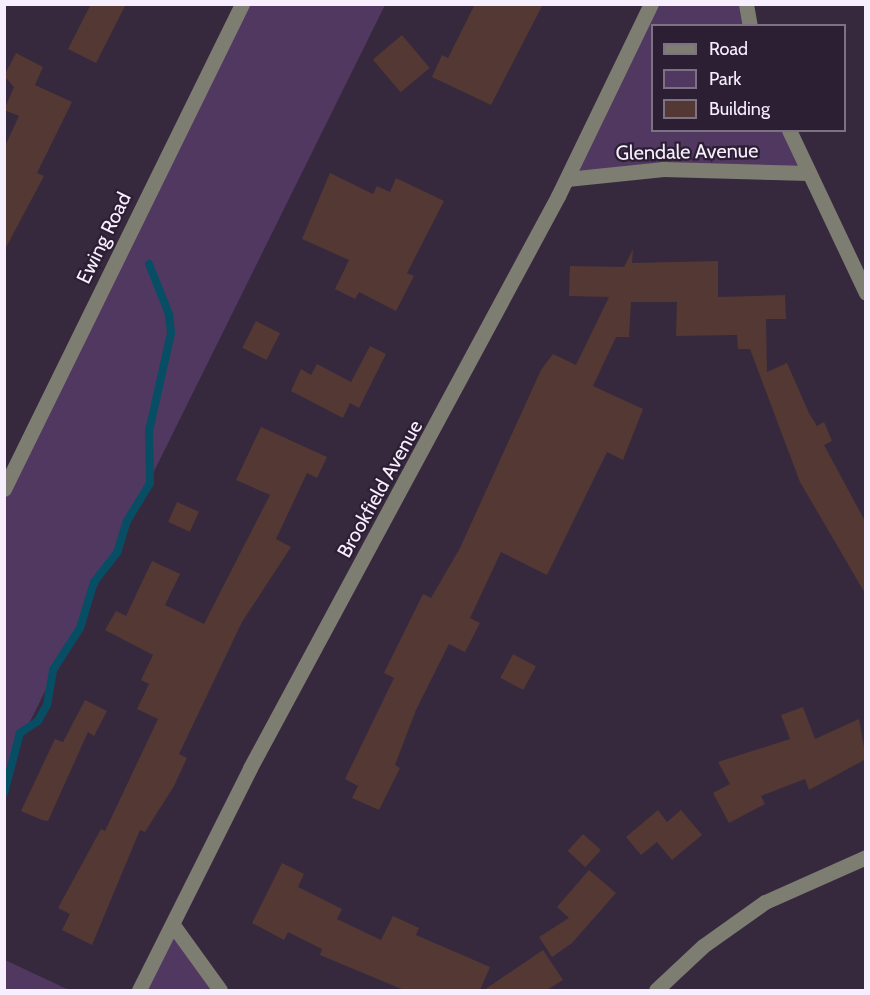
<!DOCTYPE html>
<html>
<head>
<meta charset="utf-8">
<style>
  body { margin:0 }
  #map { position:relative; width:870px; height:995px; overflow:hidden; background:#36293e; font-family:Cabin,sans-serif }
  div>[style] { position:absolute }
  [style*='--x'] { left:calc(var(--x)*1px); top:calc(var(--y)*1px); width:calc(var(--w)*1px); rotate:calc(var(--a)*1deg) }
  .green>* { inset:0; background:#513861 }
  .stream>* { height:8px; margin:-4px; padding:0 4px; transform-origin:4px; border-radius:4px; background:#074e64 }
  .building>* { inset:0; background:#533833; transform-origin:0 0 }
  .minor>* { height:15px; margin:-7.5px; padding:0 7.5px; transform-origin:7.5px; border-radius:7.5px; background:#7e7d71 }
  span { translate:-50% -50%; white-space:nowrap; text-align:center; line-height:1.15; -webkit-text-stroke:4.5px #2c1f34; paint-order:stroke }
  .street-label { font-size:20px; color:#f7effd }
  .frame { position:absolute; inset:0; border:6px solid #f7effd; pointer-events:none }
  .legend { position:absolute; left:651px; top:24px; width:195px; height:108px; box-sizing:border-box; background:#2c1f34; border:2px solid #7d7284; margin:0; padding:8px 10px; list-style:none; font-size:18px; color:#f7effd }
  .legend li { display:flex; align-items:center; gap:12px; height:30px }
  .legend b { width:30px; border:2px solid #7d7284 }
</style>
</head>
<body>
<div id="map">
  <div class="green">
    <div style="clip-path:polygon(242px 5px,385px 5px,5px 772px,5px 489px)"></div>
    <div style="clip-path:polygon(651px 5px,746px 5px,750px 25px,652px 26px,652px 130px,789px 131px,809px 173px,742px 169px,567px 179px)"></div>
    <div style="clip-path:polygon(173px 925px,220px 990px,139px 990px)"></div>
    <div style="clip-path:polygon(5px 960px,69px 990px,5px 990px)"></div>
  </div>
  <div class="stream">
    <div style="--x:4;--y:793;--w:62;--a:-75.1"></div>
    <div style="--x:20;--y:733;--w:22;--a:-34"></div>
    <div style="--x:38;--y:721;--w:18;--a:-61"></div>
    <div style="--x:47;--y:705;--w:36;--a:-80"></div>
    <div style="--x:53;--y:670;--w:50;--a:-57.3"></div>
    <div style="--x:80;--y:628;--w:48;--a:-73.1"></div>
    <div style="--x:94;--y:582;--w:37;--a:-52"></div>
    <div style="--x:117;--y:553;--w:34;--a:-73"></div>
    <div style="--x:127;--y:521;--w:44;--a:-58.8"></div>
    <div style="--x:150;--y:483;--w:52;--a:-91.1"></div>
    <div style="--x:149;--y:431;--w:100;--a:-77.3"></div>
    <div style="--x:171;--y:333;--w:19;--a:-96"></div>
    <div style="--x:169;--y:314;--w:54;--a:-111.8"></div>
  </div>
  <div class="building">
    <div style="clip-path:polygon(91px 4px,126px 4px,96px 63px,68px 49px)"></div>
    <div style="clip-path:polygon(475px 4px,543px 4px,491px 105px,432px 77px,442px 55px,448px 58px)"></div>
    <div style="left:402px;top:35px;width:43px;height:38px;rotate:50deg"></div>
    <div style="clip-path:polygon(16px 53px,43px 67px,35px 85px,72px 102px,37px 173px,44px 176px,4px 251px,4px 148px,19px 116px,4px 110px,14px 87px,4px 76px)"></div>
    <div style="clip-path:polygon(330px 173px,373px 194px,377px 186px,390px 192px,396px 178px,444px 201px,407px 273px,414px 276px,396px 311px,359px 292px,355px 299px,335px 289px,349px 260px,302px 239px)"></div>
    <div style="clip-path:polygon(633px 249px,632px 263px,718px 261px,718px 297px,785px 295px,786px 319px,766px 319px,767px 372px,787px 363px,809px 413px,817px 426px,824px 422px,832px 441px,824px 445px,866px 523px,866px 595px,800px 482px,750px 349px,738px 349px,737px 335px,676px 336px,677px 302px,631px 302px,629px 337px,616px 337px,593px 386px,643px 409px,623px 460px,607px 452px,547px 575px,501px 552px,470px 618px,480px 623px,465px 652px,449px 644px,416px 710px,395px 765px,400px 768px,379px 810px,352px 798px,358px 786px,345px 779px,394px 678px,384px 673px,423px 594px,431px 598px,460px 548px,541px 370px,553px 354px,576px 365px,609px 297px,569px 296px,570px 266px,624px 267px)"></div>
    <div style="left:256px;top:321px;width:27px;height:30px;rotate:27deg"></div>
    <div style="clip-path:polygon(370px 346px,386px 354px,359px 408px,350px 403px,343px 418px,291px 391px,301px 369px,311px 375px,317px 364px,351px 382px)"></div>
    <div style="clip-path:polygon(261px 427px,327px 457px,317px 478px,307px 473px,276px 539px,291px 547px,242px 622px,179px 754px,187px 758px,174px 786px,145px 832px,140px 830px,92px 945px,62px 930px,70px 914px,58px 908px,101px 829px,105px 831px,158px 719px,137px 709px,149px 684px,141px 680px,153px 655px,105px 630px,116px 611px,126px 616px,152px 561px,180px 574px,165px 605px,204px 624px,270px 495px,236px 480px)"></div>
    <div style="left:177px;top:502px;width:24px;height:22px;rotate:24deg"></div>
    <div style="left:513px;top:654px;width:26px;height:27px;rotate:28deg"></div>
    <div style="clip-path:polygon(85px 700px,107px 711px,94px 736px,88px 732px,48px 821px,42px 820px,21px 811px,55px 739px,63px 742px)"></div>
    <div style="clip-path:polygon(803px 707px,815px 739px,859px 719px,866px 759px,809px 790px,805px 779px,761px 796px,765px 804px,729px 823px,713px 793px,730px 784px,718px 762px,790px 739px,781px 715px)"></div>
    <div style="clip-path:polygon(658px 810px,667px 822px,681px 810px,702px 835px,672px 860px,657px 842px,641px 855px,626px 837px)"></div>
    <div style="left:583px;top:834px;width:24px;height:23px;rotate:42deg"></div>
    <div style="clip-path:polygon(282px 863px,304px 874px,298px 887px,342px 909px,337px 919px,381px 940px,393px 916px,419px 928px,416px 935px,490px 967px,480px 990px,404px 990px,320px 955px,322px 949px,288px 932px,284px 940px,252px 923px)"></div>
    <div style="clip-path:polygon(589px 870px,616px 893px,572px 943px,552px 957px,539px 937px,569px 918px,557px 907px)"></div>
    <div style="clip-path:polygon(543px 950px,563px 980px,547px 990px,484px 990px)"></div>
  </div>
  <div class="minor">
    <div style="--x:746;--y:4;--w:22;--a:80"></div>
    <div style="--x:789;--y:130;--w:180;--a:64.7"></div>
    <div style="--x:567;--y:179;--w:97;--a:-5.9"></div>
    <div style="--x:663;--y:169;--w:146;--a:1.6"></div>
    <div style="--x:4;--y:489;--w:540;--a:-63.86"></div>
    <div style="--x:173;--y:925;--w:80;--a:54.1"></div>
    <div style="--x:139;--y:990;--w:248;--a:-63.4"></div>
    <div style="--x:250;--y:768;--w:650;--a:-61.7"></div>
    <div style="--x:558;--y:196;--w:213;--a:-64.2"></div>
    <div style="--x:656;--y:990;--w:64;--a:-43.1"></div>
    <div style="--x:703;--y:946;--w:76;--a:-35.4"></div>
    <div style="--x:765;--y:902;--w:111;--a:-24"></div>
  </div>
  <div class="street-label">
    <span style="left:687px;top:152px;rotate:-1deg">Glendale Avenue</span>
    <span style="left:104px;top:238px;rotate:-64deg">Ewing Road</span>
    <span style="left:380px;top:489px;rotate:-61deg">Brookfield Avenue</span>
  </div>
  <div class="frame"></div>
  <ul class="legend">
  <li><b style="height:8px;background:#7e7d71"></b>Road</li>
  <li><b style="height:16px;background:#513861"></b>Park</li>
  <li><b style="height:16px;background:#533833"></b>Building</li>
  </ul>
</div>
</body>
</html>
